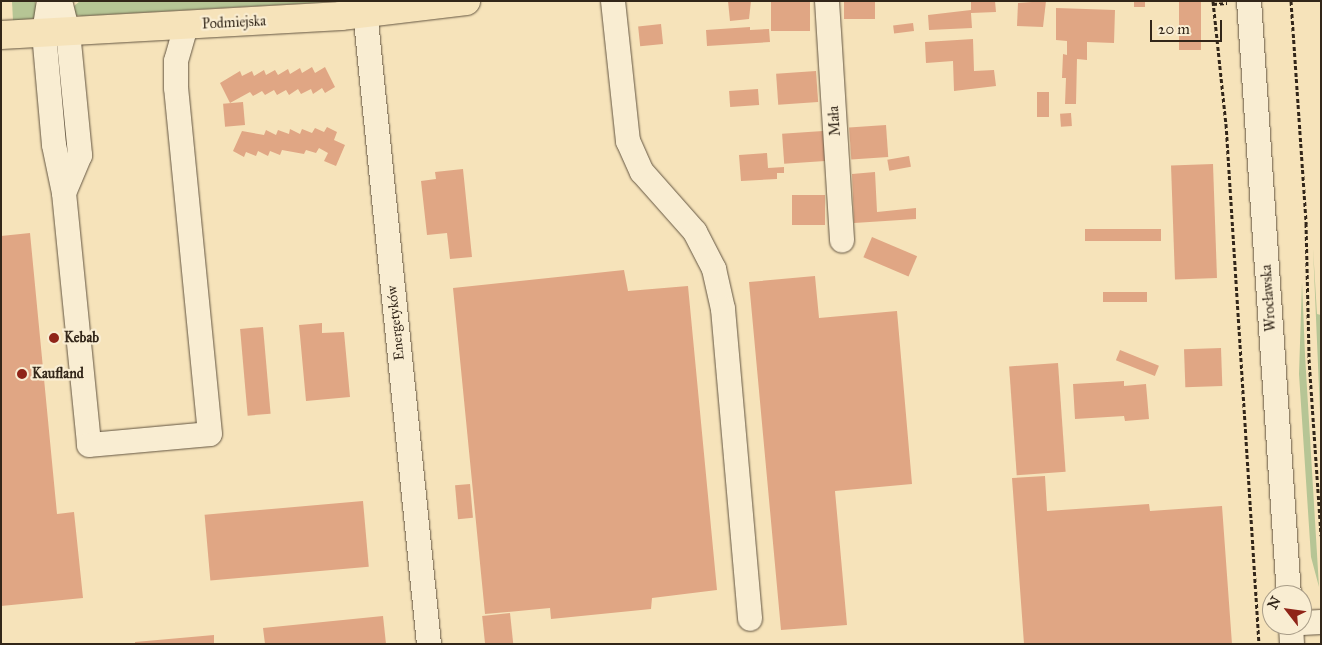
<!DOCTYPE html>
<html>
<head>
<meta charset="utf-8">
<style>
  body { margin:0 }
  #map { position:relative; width:1322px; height:645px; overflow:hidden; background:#f6e3ba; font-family:"IM FELL Great Primer",serif }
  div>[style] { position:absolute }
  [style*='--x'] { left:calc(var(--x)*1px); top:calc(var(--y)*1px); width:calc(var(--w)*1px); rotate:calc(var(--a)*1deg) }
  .green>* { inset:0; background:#b6c595 }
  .building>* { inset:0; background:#e0a684; transform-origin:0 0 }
  .path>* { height:3px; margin-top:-1.5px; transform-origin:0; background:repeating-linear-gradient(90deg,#322619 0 4px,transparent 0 6.5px) }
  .roads { filter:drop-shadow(0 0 1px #635541) drop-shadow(0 0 1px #635541) }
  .minor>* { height:24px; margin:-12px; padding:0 12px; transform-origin:12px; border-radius:12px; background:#f9edd2 }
  .major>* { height:28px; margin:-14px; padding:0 14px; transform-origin:14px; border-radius:14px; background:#f6e3ba }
  .dots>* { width:14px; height:14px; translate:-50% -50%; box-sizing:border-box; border:2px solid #f9edd2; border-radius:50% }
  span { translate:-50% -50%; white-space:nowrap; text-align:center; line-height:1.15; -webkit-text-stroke:4.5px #f9edd2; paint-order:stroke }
  .street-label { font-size:14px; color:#322619 }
  .poi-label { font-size:14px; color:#322619; font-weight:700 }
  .left { translate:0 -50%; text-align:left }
  .frame { position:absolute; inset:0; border:2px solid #322619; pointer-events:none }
  .north { position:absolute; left:1262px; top:585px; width:50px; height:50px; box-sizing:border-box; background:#f9edd2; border:1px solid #a99d88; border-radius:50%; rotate:300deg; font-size:14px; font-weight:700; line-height:20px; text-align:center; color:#322619 }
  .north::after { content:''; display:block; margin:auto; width:18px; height:22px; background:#8f2418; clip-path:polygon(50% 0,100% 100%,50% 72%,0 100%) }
  .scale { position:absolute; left:1150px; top:20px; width:72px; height:22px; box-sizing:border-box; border:2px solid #322619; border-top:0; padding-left:6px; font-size:15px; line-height:18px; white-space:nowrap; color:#322619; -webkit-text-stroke:4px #f9edd2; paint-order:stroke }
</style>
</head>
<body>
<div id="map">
  <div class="green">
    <div style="clip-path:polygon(12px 1px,35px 1px,38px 15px,32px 19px,13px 21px)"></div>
    <div style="clip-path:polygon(80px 1px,346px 1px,82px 16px,75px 15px,74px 6px)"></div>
    <div style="clip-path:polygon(1313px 248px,1317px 314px,1321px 315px,1321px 435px)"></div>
    <div style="clip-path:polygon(1302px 282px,1305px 355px,1319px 587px,1311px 557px,1299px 374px)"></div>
  </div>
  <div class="building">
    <div style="clip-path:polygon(728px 1px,751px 1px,749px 19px,730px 21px)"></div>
    <div style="left:771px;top:1px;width:39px;height:30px"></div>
    <div style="left:844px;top:1px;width:31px;height:18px"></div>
    <div style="clip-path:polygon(971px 1px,995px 1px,996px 12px,971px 13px,972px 28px,929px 30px,928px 15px,971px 10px)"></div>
    <div style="clip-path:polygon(1046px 1px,1043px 27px,1017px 26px,1018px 3px)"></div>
    <div style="left:1134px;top:1px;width:11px;height:6px"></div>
    <div style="left:1179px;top:1px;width:22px;height:49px"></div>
    <div style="clip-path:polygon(1056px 8px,1115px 10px,1114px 43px,1087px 42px,1087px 60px,1077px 59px,1076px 104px,1065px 104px,1066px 78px,1062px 78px,1063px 54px,1067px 55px,1067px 41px,1056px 40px)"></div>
    <div style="left:913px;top:23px;width:8px;height:20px;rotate:83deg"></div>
    <div style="left:661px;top:24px;width:20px;height:23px;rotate:84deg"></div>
    <div style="clip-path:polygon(750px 27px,750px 30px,769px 29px,770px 42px,707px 46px,706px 30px)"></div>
    <div style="clip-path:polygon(973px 39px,974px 71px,994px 70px,996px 86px,954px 91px,953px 61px,926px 63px,925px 42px)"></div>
    <div style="clip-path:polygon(312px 67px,315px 73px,325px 67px,335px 87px,325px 93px,322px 88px,313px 94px,311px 89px,301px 94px,298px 89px,289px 95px,286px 90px,277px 95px,274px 90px,265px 95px,262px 91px,253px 96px,250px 92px,230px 103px,220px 83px,240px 71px,242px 76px,252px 71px,254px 76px,264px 70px,266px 75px,275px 70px,278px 75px,288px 69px,290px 74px,300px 68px,302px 73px)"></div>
    <div style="left:816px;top:71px;width:31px;height:40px;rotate:86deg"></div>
    <div style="left:758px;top:89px;width:16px;height:29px;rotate:86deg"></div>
    <div style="left:1037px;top:92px;width:12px;height:25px"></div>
    <div style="left:243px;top:102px;width:23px;height:20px;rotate:85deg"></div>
    <div style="left:1071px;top:113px;width:13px;height:11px;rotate:86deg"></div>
    <div style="left:886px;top:125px;width:32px;height:37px;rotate:86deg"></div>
    <div style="clip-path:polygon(327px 127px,337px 132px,334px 140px,345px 145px,336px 166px,324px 161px,328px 153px,319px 148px,316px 153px,306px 150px,304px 154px,282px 150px,280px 155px,270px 151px,268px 156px,258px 151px,256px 156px,246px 152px,244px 157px,233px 151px,242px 131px,264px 135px,266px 130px,276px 135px,278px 130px,289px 134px,290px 129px,300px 134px,302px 129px,312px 133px,315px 128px,324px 132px)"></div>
    <div style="left:823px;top:131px;width:30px;height:41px;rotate:86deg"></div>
    <div style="clip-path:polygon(767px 153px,768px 168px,784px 167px,784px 173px,777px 173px,777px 179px,741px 181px,739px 155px)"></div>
    <div style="left:909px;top:156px;width:11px;height:22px;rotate:80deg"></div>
    <div style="left:1213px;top:164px;width:114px;height:42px;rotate:88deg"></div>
    <div style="clip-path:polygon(463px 169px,472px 257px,450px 259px,447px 233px,427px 235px,421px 181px,436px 179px,435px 172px)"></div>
    <div style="clip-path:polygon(875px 172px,877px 212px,916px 208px,916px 219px,854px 223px,852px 174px)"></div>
    <div style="left:825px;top:195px;width:30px;height:33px;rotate:90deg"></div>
    <div style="left:1161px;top:229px;width:12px;height:76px;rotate:90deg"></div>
    <div style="clip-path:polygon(30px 233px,57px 514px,74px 512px,83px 598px,1px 606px,1px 236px)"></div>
    <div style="left:872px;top:237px;width:49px;height:22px;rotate:23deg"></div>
    <div style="clip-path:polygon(624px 270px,628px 291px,688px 286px,717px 590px,652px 598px,651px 609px,551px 619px,550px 608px,485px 614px,453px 288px)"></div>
    <div style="clip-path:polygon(815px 276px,819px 318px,897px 311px,912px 484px,835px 491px,847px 625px,781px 630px,749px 282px)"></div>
    <div style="left:1147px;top:292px;width:10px;height:44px;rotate:90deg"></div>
    <div style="clip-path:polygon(322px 323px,322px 333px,344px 332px,350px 397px,306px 401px,299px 325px)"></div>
    <div style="left:263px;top:327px;width:87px;height:23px;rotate:85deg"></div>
    <div style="left:1221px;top:348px;width:38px;height:37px;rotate:88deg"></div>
    <div style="left:1120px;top:350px;width:42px;height:11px;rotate:22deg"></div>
    <div style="left:1058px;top:363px;width:109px;height:49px;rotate:86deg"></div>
    <div style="clip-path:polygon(1124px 381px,1124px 386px,1146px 384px,1149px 419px,1125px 421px,1124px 416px,1075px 419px,1073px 384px)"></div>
    <div style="clip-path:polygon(1045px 476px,1047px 511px,1149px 504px,1150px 511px,1222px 506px,1232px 644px,1024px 644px,1012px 478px)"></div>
    <div style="left:470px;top:484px;width:34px;height:15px;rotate:85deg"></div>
    <div style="left:363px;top:501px;width:66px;height:159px;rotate:85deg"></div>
    <div style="left:510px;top:613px;width:31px;height:28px;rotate:84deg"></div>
    <div style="clip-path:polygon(383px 616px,386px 644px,265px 644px,263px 628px)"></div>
    <div style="clip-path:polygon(214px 635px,214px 644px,135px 644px,135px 642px)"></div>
  </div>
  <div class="path">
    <div style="--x:1213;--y:1;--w:124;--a:84"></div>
    <div style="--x:1226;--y:124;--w:521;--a:86.37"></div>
    <div style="--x:1291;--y:1;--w:223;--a:86.1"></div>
    <div style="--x:1306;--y:223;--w:136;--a:88.7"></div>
    <div style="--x:1309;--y:359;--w:177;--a:86.1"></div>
    <div style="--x:1213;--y:4;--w:14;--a:-4"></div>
  </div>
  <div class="roads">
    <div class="minor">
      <div style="--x:49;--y:1;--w:32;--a:99"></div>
      <div style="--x:44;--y:33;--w:112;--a:84.9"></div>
      <div style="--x:54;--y:145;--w:49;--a:78.2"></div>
      <div style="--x:64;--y:193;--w:253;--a:84.3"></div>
      <div style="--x:89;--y:445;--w:121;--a:-5.2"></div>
      <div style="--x:210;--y:434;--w:348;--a:-95.6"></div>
      <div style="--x:176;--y:88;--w:27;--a:-90"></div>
      <div style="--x:176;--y:61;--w:37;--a:-74"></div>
      <div style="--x:60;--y:1;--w:32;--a:76"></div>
      <div style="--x:68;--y:32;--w:124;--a:84.4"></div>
      <div style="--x:80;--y:155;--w:41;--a:112.8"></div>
      <div style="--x:364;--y:1;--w:646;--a:84.23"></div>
      <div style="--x:613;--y:1;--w:141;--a:83.9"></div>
      <div style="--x:628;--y:141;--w:34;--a:66"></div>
      <div style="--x:642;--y:172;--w:80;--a:48.5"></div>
      <div style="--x:695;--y:232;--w:42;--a:62.8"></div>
      <div style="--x:714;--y:269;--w:41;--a:77.3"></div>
      <div style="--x:723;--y:309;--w:311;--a:85"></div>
      <div style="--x:827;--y:1;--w:240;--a:86.4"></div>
      <div style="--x:1249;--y:1;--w:595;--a:86.15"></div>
      <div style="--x:1302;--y:623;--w:19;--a:-3"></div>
      <div style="--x:1291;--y:625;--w:19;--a:87"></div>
    </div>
    <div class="major">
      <div style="--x:1;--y:35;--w:341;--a:-3.2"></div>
      <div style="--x:341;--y:16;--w:126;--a:-6.8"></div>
    </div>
  </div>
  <div class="dots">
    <div style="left:54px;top:338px;background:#8f2418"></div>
    <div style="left:22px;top:374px;background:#8f2418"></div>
  </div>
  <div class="street-label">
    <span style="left:234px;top:23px;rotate:-3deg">Podmiejska</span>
    <span style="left:835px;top:121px;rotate:-94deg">Mała</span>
    <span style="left:1269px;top:298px;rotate:-94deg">Wrocławska</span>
    <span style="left:396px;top:323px;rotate:-96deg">Energetyków</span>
  </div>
  <div class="poi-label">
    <span class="left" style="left:64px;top:338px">Kebab</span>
    <span class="left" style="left:32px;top:374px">Kaufland</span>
  </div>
  <div class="frame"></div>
  <div class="north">N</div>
  <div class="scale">20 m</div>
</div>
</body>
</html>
